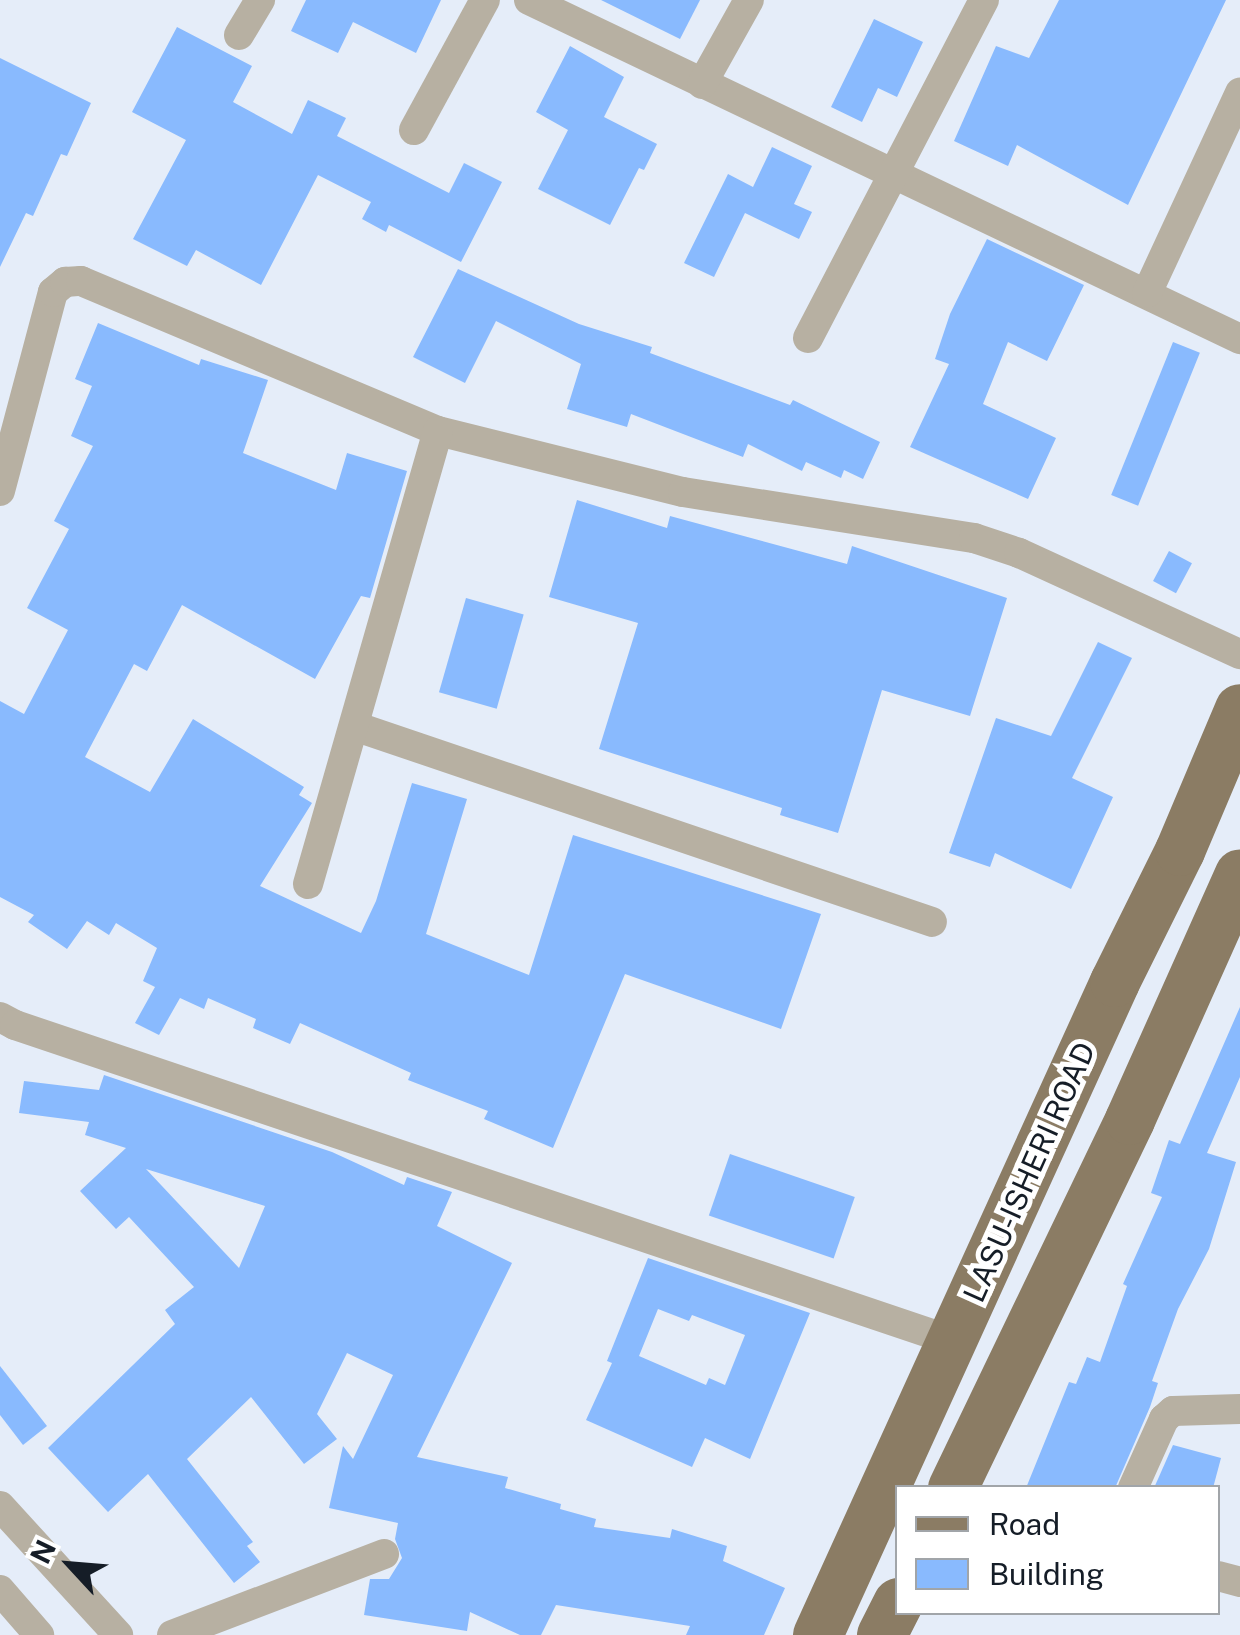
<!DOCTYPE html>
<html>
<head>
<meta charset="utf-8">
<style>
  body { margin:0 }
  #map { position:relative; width:1240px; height:1635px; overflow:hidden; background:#e5edf9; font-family:"Public Sans",sans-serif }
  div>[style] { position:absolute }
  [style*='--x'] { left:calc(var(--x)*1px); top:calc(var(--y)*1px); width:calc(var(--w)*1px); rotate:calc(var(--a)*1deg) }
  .building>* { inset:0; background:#89bafe; transform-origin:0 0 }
  .street>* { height:30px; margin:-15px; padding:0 15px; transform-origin:15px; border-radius:15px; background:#b7b0a2 }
  .primary>* { height:50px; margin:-25px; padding:0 25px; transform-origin:25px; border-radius:25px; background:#8b7c64 }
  span { translate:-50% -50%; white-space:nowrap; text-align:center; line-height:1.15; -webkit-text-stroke:10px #fff; paint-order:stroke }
  .street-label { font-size:30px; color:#151d27 }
  .legend { position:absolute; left:895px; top:1485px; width:325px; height:130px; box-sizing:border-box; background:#fff; border:2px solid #a1a5a9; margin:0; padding:12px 18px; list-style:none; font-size:30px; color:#151d27 }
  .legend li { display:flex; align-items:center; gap:20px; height:50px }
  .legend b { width:50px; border:2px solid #a1a5a9 }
  .north { position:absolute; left:20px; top:1515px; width:100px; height:100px; -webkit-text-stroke:8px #fff; paint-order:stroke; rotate:296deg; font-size:28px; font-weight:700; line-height:40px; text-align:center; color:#151d27 }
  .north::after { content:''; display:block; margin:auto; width:35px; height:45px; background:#151d27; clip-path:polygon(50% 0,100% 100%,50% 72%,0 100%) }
</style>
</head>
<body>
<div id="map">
  <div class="building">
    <div style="clip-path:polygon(306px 0,441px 0,416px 53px,353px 22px,338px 53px,291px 31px)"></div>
    <div style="clip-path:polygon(601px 0,700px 0,680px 39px)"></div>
    <div style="clip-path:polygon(1059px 0,1226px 0,1128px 205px,1017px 145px,1008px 166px,954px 141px,996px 46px,1029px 58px)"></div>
    <div style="clip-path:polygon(874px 19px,923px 42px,897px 97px,878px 88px,862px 122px,831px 107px)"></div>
    <div style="clip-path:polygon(177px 27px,252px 66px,233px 102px,292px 134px,308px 100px,346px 118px,337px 136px,449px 193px,464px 163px,502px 182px,461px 262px,389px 225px,386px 232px,362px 219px,371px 202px,318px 175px,261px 285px,196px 250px,187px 266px,133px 239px,186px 140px,132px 112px)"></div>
    <div style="clip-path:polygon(570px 46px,624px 77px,604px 117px,657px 144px,644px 170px,639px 168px,610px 225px,538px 189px,568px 130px,536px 112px)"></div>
    <div style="clip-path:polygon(0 58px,91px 103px,67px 156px,61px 154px,33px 216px,26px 213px,0 267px)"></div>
    <div style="clip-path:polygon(772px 147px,812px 166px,794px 204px,812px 212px,799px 239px,745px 213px,714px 277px,684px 263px,728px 174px,753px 187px)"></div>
    <div style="clip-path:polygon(987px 239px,1084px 285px,1047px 361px,1008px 342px,983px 404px,1056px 438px,1028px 499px,910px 447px,949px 364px,935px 359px,950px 314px)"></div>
    <div style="clip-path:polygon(458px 269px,579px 324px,652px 347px,650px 353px,790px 405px,793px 400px,880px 442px,863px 479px,844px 470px,841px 478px,806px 462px,802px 471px,748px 444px,743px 457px,631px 414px,627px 427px,567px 409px,581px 364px,496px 321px,465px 383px,413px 357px)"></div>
    <div style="clip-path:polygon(98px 323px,199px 365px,201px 359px,268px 380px,243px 453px,336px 490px,347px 453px,407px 471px,370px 598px,361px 596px,315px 679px,182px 605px,147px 671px,134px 664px,85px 757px,150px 792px,193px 719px,304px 787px,299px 795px,312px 803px,260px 886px,361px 933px,376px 901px,412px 783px,467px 799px,426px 934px,529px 975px,573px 835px,821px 914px,781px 1029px,625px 974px,553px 1148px,484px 1119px,488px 1111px,408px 1080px,411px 1073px,300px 1023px,290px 1044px,253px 1028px,256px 1019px,208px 998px,204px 1009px,180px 998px,159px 1035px,135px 1023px,155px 987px,143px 981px,157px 948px,116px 923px,109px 935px,87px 921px,67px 949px,28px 922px,34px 915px,0 897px,0 701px,24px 714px,68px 630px,27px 608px,69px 529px,54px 521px,93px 446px,71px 436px,92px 386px,75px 379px)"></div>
    <div style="left:1173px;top:342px;width:29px;height:165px;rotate:22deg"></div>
    <div style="clip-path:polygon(577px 500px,667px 528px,670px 516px,847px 564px,852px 546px,1007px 598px,970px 716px,882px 690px,838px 833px,780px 815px,782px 808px,599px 749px,638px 623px,549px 597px)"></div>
    <div style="left:1169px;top:551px;width:26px;height:34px;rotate:28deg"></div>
    <div style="left:466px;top:598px;width:60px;height:98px;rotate:16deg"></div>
    <div style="clip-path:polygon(1098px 642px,1132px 658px,1072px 778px,1113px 797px,1071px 889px,995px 853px,990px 867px,949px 853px,996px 718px,1051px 736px)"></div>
    <div style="clip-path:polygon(1240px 1007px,1240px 1077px,1207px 1153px,1236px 1162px,1209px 1249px,1178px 1309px,1152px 1381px,1158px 1383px,1150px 1407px,1115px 1488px,1026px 1488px,1069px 1382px,1076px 1384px,1087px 1357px,1100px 1362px,1127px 1286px,1123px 1284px,1162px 1197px,1151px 1193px,1169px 1140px,1180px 1144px)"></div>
    <div style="clip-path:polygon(evenodd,104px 1075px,332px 1152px,404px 1185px,407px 1177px,452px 1192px,437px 1226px,512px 1263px,417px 1457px,508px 1477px,505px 1488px,561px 1504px,560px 1509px,596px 1519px,594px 1527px,670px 1538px,672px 1529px,727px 1546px,723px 1561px,785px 1588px,764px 1635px,686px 1635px,690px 1626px,556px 1605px,541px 1635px,520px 1635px,470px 1612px,467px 1631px,364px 1615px,370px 1579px,389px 1579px,402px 1558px,395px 1539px,398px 1523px,329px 1508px,343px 1446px,353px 1459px,393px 1375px,347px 1353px,317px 1414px,337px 1439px,304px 1464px,251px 1397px,187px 1459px,253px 1542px,247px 1546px,260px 1562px,234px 1583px,148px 1474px,108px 1512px,48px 1448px,175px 1324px,165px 1310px,194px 1287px,129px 1217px,116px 1229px,80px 1191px,126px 1148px,85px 1135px,89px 1122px,19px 1113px,24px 1081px,99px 1090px,104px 1075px,146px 1169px,265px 1206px,239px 1268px,146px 1169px)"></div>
    <div style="left:730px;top:1154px;width:132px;height:65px;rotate:19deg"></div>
    <div style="clip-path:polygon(evenodd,648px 1258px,810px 1313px,750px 1459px,705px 1438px,692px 1467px,586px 1420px,612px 1363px,607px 1361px,648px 1258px,658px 1309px,689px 1321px,692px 1315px,745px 1335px,725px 1385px,709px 1378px,706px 1385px,639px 1356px,658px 1309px)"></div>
    <div style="clip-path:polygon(0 1366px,47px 1426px,23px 1445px,0 1415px)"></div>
    <div style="clip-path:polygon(1173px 1445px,1221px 1458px,1213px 1488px,1154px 1488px)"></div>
  </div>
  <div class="street">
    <div style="--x:529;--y:0;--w:788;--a:25.49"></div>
    <div style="--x:239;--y:35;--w:41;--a:-59"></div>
    <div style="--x:702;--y:84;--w:96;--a:-60.8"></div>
    <div style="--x:414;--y:130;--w:148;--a:-61.4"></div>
    <div style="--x:1147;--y:293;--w:221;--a:-65.1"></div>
    <div style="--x:808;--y:338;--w:381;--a:-62.5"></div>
    <div style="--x:0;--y:491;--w:206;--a:-75.1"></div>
    <div style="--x:53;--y:292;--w:16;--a:-40"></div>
    <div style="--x:65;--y:282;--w:16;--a:-4"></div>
    <div style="--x:81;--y:281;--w:387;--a:22.8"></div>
    <div style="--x:438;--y:431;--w:252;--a:14"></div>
    <div style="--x:683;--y:492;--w:295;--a:9"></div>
    <div style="--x:974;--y:538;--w:47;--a:18.4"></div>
    <div style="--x:1019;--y:553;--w:243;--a:24.6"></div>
    <div style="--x:357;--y:727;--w:607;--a:18.73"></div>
    <div style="--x:308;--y:884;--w:471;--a:-74"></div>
    <div style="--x:0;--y:1017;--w:17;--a:28"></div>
    <div style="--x:15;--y:1025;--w:990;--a:18.62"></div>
    <div style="--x:1133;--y:1488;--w:76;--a:-65.8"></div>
    <div style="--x:1164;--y:1419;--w:12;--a:-42"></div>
    <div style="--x:1173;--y:1411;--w:67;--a:-1.7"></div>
    <div style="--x:0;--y:1506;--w:175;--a:47.5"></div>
    <div style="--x:1218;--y:1576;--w:23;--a:15"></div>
    <div style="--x:0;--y:1590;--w:60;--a:49.1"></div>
    <div style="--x:172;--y:1635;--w:227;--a:-20.9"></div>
  </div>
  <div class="primary">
    <div style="--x:953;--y:1488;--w:408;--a:-64.3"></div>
    <div style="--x:1130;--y:1120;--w:269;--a:-65.9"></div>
    <div style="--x:818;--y:1635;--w:717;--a:-65.54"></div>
    <div style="--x:1115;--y:982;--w:146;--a:-63.6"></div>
    <div style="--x:1180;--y:851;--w:154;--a:-67.1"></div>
    <div style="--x:882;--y:1635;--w:36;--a:-63"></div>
  </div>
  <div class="street-label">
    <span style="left:1029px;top:1172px;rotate:-66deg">LASU-ISHERI ROAD</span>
  </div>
  <ul class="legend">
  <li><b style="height:12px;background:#8b7c64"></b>Road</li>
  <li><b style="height:28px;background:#89bafe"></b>Building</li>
  </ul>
  <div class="north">N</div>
</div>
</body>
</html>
